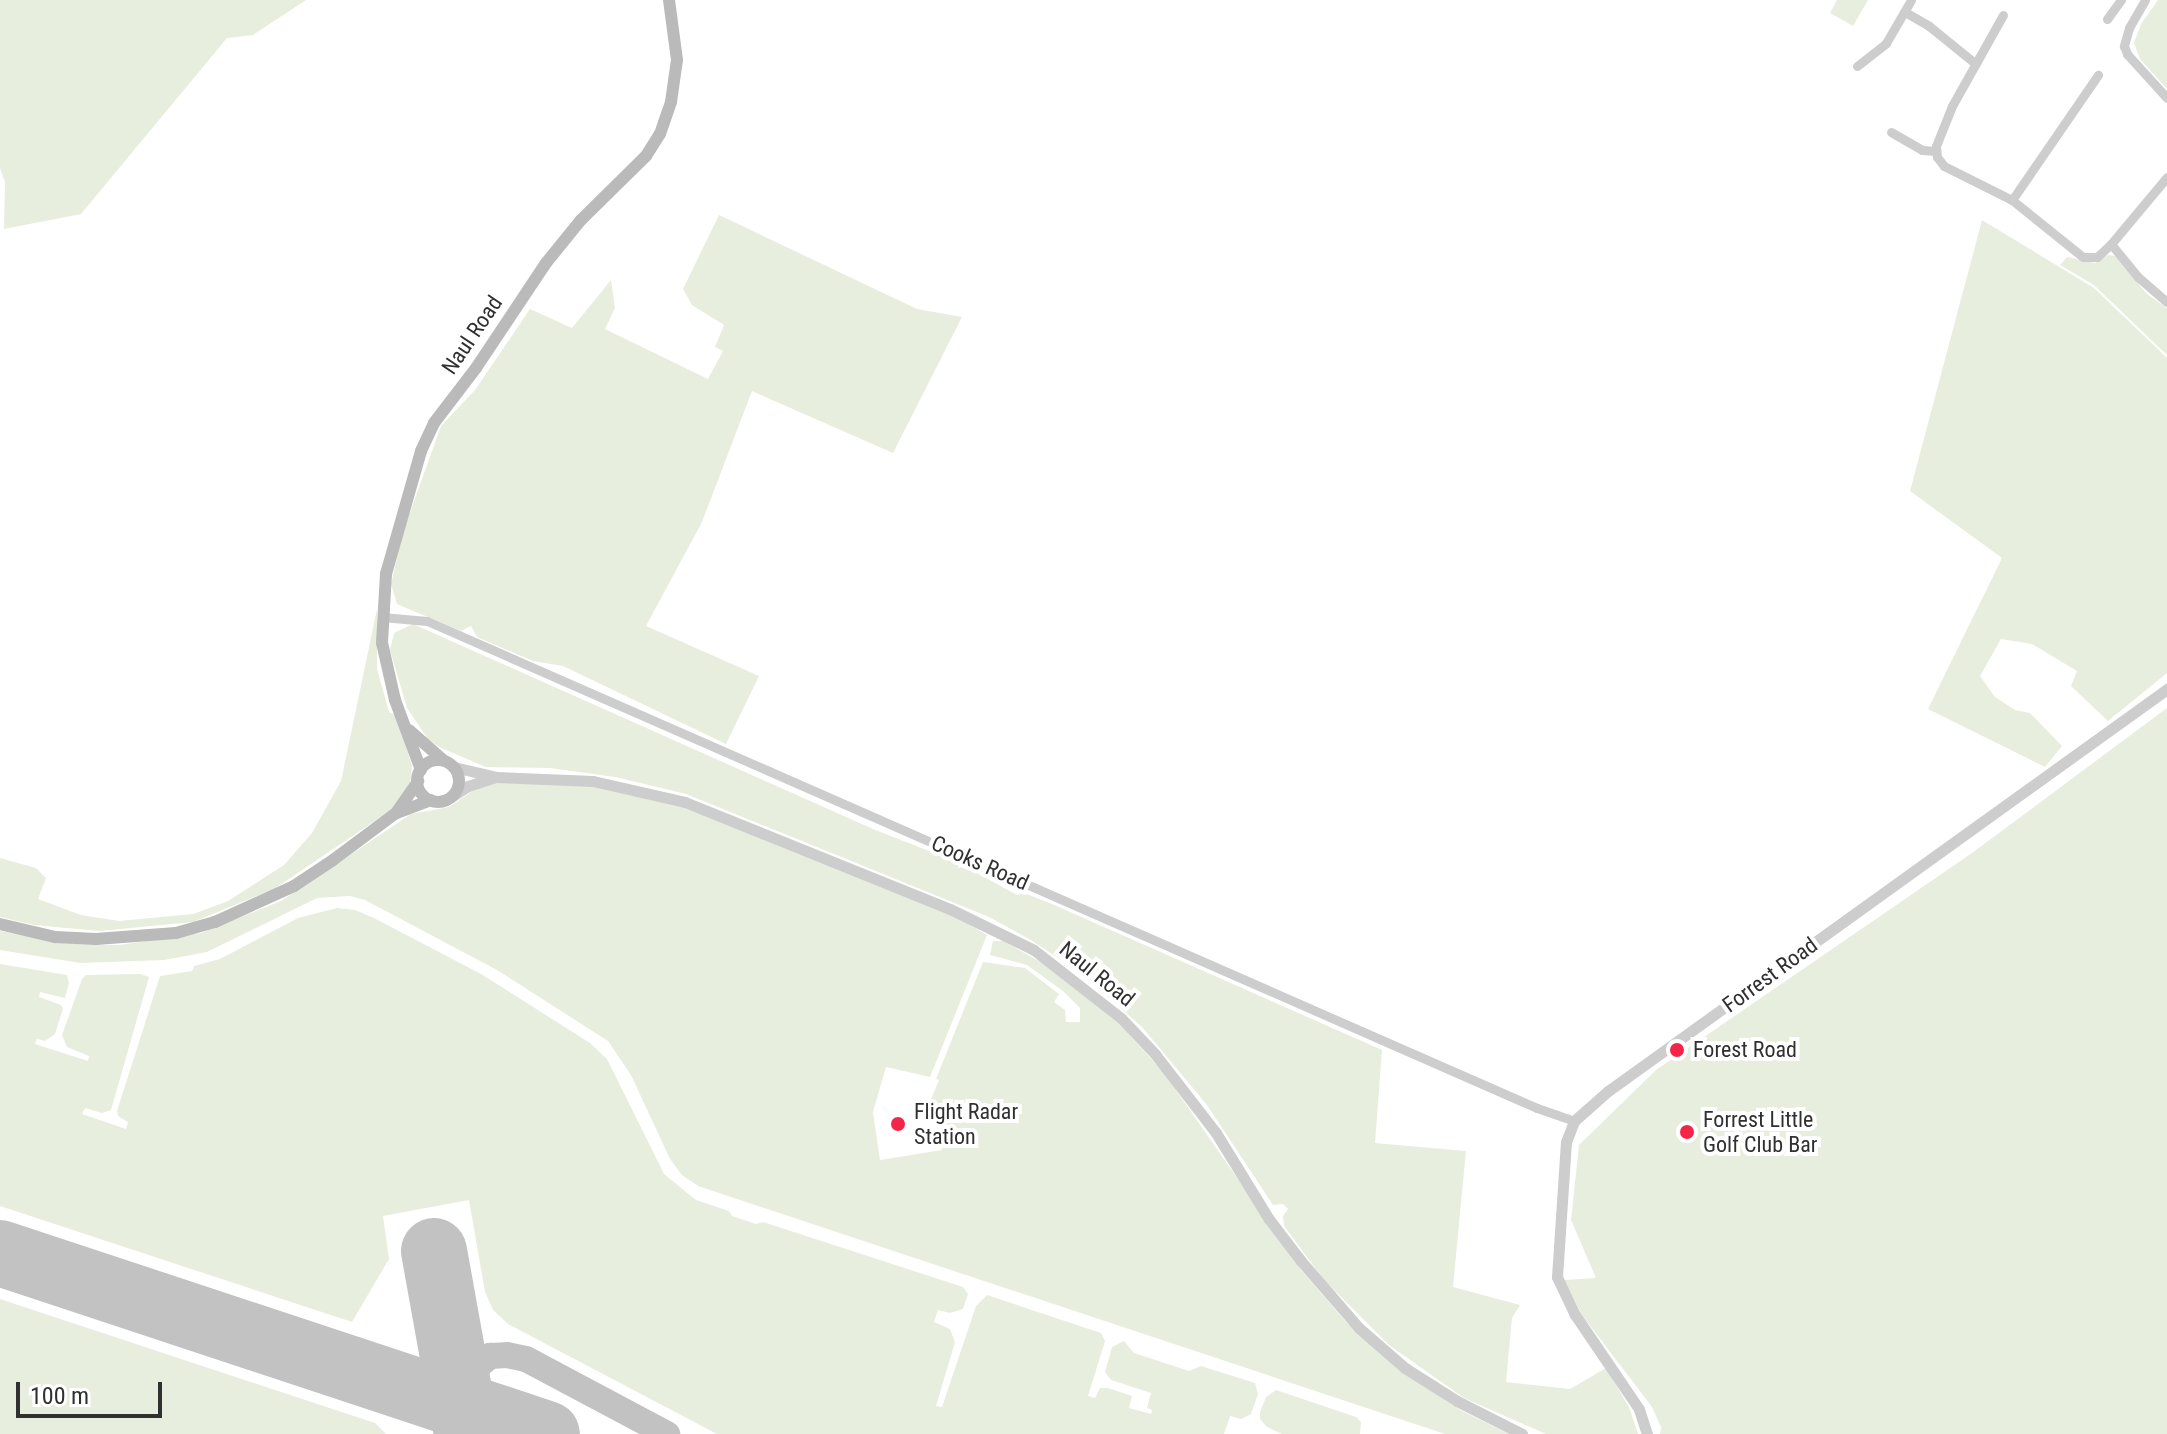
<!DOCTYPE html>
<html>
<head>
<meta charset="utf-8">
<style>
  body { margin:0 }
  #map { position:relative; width:2167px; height:1434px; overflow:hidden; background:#fff; font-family:"Roboto Condensed",sans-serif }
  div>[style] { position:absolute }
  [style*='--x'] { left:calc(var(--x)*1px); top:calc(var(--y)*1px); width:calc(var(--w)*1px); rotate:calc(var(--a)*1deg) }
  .green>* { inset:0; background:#e8eedd }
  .taxiway>* { height:26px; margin:-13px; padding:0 13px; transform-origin:13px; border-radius:13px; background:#c2c2c2 }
  .runway>* { height:66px; margin:-33px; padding:0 33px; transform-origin:33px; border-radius:33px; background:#c2c2c2 }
  .minor>* { height:9px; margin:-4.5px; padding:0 4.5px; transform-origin:4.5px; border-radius:4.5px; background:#cdcdcd }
  .tertiary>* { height:11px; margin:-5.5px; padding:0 5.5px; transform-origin:5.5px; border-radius:5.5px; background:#cdcdcd }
  .secondary>* { height:12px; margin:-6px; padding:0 6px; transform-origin:6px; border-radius:6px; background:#bababa }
  .secondary>.ring { margin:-6px; padding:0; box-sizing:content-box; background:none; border:12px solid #bababa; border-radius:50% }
  .dots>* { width:22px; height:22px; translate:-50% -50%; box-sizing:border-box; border:4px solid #fff; border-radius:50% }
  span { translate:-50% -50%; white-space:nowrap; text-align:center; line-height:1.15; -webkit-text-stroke:8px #fff; paint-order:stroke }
  .street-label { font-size:22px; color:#303030 }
  .poi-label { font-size:22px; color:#303030 }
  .left { translate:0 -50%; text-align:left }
  .scale { position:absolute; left:16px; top:1382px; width:146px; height:36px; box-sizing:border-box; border:4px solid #303030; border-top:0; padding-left:10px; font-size:24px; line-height:28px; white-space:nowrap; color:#303030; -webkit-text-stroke:6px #fff; paint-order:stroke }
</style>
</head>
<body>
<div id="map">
  <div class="green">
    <div style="clip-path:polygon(0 0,306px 0,253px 35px,227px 38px,81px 214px,4px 229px,5px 182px,0 168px)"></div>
    <div style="clip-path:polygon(1837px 0,1868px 0,1853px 26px,1830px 13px)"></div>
    <div style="clip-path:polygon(2158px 0,2167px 0,2167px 89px,2140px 59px,2134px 43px,2141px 24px)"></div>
    <div style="clip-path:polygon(719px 215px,917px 309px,962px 317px,893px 453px,752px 391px,702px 522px,646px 626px,759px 676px,726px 744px,563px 666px,533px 661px,477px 637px,471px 626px,461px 631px,397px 604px,391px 584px,404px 529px,441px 426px,475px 390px,530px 309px,572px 328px,611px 280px,615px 308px,605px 329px,708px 379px,723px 351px,715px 347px,724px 325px,692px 305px,683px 289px)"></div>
    <div style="clip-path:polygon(1982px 220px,2094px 288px,2167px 358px,2167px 673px,2108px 721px,2071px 686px,2077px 671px,2032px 644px,2001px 639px,1980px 676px,1995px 697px,2015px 710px,2030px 713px,2062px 746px,2045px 767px,1928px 709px,2002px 558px,1910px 491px)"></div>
    <div style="clip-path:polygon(2108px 255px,2115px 256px,2147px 294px,2167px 308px,2167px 355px,2094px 285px,2060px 265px,2067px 257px,2095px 263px)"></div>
    <div style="clip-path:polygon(377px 609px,377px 669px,389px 712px,396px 715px,412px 766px,410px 785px,391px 810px,274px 889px,193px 922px,99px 931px,34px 925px,0 917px,0 858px,36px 868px,46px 878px,38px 899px,81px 915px,119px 921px,193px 914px,228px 901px,284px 865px,312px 833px,341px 781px)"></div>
    <div style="clip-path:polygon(413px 624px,873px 829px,957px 862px,1017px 895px,1024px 893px,1052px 904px,1382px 1050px,1375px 1143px,1466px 1151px,1453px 1287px,1520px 1305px,1512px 1318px,1506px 1382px,1570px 1389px,1606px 1368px,1629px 1407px,1638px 1434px,1546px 1434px,1464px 1398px,1389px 1345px,1324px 1280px,1284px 1226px,1283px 1216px,1288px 1209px,1283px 1204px,1273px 1205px,1207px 1105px,1142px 1027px,1080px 972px,1029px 939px,989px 917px,686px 794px,615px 777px,550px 768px,486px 767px,439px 747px,428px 739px,407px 708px,390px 650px,394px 633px)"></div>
    <div style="clip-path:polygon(2167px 708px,2167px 1434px,1660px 1434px,1661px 1427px,1652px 1407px,1582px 1315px,1564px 1280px,1596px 1278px,1571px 1220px,1579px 1145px,1656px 1070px,1972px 853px)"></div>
    <div style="clip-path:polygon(550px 781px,611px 788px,679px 805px,956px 917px,987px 935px,930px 1077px,886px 1067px,873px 1112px,880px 1160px,942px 1150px,931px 1099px,939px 1080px,936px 1079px,983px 962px,1025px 968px,1059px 994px,1054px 1002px,1065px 1010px,1066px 1022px,1080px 1022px,1080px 1008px,1063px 991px,1027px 965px,990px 955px,993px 941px,1003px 941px,1055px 970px,1113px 1017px,1164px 1073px,1301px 1270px,1346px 1322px,1412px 1378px,1462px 1411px,1509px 1434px,1445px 1434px,698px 1186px,682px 1175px,670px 1159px,631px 1075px,608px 1041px,497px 970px,365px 900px,350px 896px,317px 898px,207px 952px,164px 960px,80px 963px,0 950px,0 931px,74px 944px,119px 945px,201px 933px,281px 901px,411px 814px,449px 807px,477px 788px,496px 782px)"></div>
    <div style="clip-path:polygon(337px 908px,355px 910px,374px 918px,481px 974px,590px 1043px,607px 1059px,664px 1174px,696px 1200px,729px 1211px,732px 1216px,756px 1224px,763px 1222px,963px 1287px,968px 1294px,963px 1309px,950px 1313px,938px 1310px,934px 1322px,950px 1329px,955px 1342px,936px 1406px,942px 1407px,976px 1306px,987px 1295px,1101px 1333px,1105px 1341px,1088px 1396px,1095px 1398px,1100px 1388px,1108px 1388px,1132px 1396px,1129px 1408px,1151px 1414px,1152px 1410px,1147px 1408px,1151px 1393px,1111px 1380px,1105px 1372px,1112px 1347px,1124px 1341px,1134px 1353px,1189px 1371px,1201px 1366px,1255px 1383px,1258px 1394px,1251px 1414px,1241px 1419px,1230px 1416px,1224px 1434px,717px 1434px,508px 1324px,493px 1310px,485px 1292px,469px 1200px,383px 1216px,389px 1259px,352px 1322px,0 1206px,0 964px,67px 975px,69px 983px,65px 998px,40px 992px,39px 997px,61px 1005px,63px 1009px,55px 1034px,45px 1041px,37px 1039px,35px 1044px,88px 1061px,89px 1056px,67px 1047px,62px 1035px,82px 979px,86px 975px,140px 974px,149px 977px,111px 1110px,102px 1113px,85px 1108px,82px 1114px,126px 1129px,128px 1122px,118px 1116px,117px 1111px,160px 976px,192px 971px,194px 966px,220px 959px,298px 918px)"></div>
    <div style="clip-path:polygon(0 1299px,375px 1423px,386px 1434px,0 1434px)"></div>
    <div style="clip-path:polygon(1276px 1390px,1356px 1417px,1361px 1422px,1360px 1434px,1282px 1434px,1267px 1427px,1260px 1419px,1260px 1412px,1266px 1397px)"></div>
  </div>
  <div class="taxiway">
    <div style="--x:461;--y:1398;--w:24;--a:-71"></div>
    <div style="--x:469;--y:1375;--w:13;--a:-45"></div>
    <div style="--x:478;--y:1366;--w:16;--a:-40"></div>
    <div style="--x:490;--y:1356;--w:17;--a:-3"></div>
    <div style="--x:507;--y:1355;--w:19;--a:12"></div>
    <div style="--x:526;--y:1359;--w:160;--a:28"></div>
  </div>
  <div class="runway">
    <div style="--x:434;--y:1251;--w:186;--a:79.8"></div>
    <div style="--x:0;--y:1253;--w:576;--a:18.31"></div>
  </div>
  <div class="minor">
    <div style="--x:2145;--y:0;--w:32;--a:120"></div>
    <div style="--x:2129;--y:28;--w:19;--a:106"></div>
    <div style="--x:2124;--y:46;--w:9;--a:69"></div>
    <div style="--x:2127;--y:54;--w:59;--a:47.7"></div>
    <div style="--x:1905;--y:12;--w:28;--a:30"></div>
    <div style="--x:1929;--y:26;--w:60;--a:39"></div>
    <div style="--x:2003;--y:15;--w:104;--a:119.3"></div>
    <div style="--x:1952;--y:106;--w:43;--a:111.8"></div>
    <div style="--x:1936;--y:146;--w:11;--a:85"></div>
    <div style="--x:1937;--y:157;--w:11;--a:52"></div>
    <div style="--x:1944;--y:166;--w:76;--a:26.6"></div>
    <div style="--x:2012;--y:200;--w:91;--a:38.8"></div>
    <div style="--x:2083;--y:257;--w:14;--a:0"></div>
    <div style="--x:2097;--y:257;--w:19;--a:-43"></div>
    <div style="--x:2111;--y:244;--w:87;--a:-50.1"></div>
    <div style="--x:2107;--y:19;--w:24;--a:-54"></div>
    <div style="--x:1857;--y:66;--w:37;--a:-38"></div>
    <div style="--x:1886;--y:43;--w:50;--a:-59.8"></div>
    <div style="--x:1891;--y:132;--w:36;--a:30"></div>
    <div style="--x:1922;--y:150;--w:13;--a:4"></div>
    <div style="--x:2012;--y:200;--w:152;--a:-55.5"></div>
    <div style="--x:2111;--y:244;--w:43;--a:50.7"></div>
    <div style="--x:2138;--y:277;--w:38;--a:41"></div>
    <div style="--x:382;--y:617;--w:45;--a:5.1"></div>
    <div style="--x:427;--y:621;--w:1212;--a:23.69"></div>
    <div style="--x:1537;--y:1108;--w:39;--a:19"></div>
  </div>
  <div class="tertiary">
    <div style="--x:454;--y:767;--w:43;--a:13.4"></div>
    <div style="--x:496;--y:777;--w:97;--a:2.4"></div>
    <div style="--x:593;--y:781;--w:94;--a:12.9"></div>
    <div style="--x:685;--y:802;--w:286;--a:22"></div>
    <div style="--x:950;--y:909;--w:93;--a:26"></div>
    <div style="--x:1034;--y:950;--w:110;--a:38"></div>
    <div style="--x:1121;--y:1018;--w:50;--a:46.6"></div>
    <div style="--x:1155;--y:1054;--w:100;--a:52.3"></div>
    <div style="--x:1216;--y:1133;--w:101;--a:58.4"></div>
    <div style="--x:1269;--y:1219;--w:53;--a:52.7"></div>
    <div style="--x:1301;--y:1261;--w:89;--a:49.1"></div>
    <div style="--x:1359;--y:1328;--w:61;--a:41"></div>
    <div style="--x:1405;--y:1368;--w:62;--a:32.4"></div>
    <div style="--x:1457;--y:1401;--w:73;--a:26.9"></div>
    <div style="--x:451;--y:797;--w:20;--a:-33"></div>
    <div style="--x:468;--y:786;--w:29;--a:-18"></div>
    <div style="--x:1647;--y:1434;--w:26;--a:-108"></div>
    <div style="--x:1639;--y:1409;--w:114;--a:-124.2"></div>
    <div style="--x:1575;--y:1315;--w:42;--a:-115.3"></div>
    <div style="--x:1557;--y:1277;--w:135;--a:-86.2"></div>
    <div style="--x:1566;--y:1142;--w:22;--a:-69"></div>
    <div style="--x:1574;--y:1121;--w:45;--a:-41.4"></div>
    <div style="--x:1608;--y:1091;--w:689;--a:-35.72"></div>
  </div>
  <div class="secondary">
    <div style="--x:409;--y:730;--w:45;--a:41.4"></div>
    <div class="ring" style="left:417px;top:760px;width:30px;height:30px"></div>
    <div style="--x:421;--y:770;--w:75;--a:-110.4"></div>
    <div style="--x:395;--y:700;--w:58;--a:-102.8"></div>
    <div style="--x:382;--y:643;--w:69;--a:-86.7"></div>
    <div style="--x:386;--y:574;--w:128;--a:-74.1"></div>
    <div style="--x:421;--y:451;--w:31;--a:-65"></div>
    <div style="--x:434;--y:423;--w:69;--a:-52.6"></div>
    <div style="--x:476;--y:368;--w:126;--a:-56.3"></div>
    <div style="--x:546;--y:263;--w:55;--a:-50.9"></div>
    <div style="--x:581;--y:220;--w:91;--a:-44.6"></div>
    <div style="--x:646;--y:156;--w:26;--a:-58"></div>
    <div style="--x:660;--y:134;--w:34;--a:-71"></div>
    <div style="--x:671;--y:102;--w:42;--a:-81.9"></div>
    <div style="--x:677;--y:60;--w:61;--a:-97.6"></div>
    <div style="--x:397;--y:813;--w:36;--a:-21"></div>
    <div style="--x:0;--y:924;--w:57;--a:13.3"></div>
    <div style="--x:55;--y:937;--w:41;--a:2.8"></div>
    <div style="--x:96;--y:939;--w:80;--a:-4.3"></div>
    <div style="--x:176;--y:933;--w:41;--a:-15.8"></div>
    <div style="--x:215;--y:922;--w:87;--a:-24.5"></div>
    <div style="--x:294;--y:886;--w:47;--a:-33.7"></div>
    <div style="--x:333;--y:860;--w:79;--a:-36.7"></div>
    <div style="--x:396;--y:813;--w:39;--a:-55"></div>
  </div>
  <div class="dots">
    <div style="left:1677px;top:1050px;background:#f52549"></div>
    <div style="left:898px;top:1124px;background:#f52549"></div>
    <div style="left:1687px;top:1132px;background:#f52549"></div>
  </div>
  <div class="street-label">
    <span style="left:472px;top:335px;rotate:-56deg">Naul Road</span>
    <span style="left:980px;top:863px;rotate:24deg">Cooks Road</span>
    <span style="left:1097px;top:974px;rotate:39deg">Naul Road</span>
    <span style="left:1770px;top:975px;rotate:-36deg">Forrest Road</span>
  </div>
  <div class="poi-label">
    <span class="left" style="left:1693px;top:1050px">Forest Road</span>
    <span class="left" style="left:914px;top:1124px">Flight Radar<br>Station</span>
    <span class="left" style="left:1703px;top:1132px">Forrest Little<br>Golf Club Bar</span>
  </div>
  <div class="scale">100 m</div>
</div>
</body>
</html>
